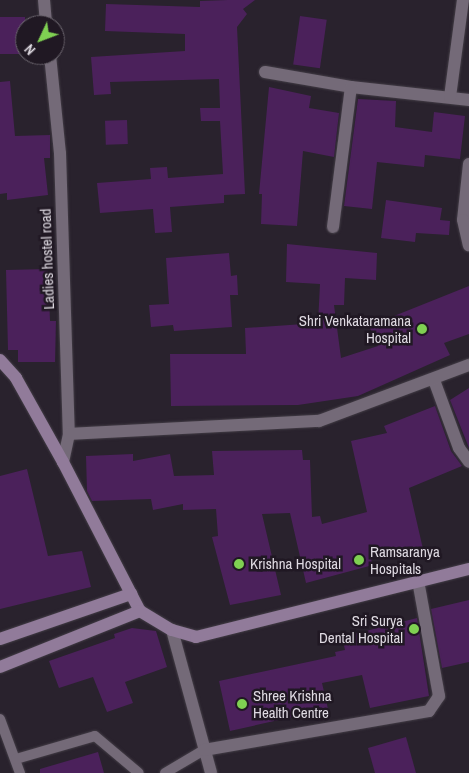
<!DOCTYPE html>
<html>
<head>
<meta charset="utf-8">
<style>
  body { margin:0 }
  #map { position:relative; width:469px; height:773px; overflow:hidden; background:#29222d; font-family:"Archivo Narrow",sans-serif }
  div>[style] { position:absolute }
  [style*='--x'] { left:calc(var(--x)*1px); top:calc(var(--y)*1px); width:calc(var(--w)*1px); rotate:calc(var(--a)*1deg) }
  .building>* { inset:0; background:#4b215b; transform-origin:0 0 }
  .roads { filter:drop-shadow(0 0 1px #433d46) drop-shadow(0 0 1px #433d46) }
  .lane>* { height:10px; margin:-5px; padding:0 5px; transform-origin:5px; border-radius:5px; background:#746a78 }
  .street>* { height:12px; margin:-6px; padding:0 6px; transform-origin:6px; border-radius:6px; background:#746a78 }
  .secondary>* { height:12px; margin:-6px; padding:0 6px; transform-origin:6px; border-radius:6px; background:#917b9a }
  .dots>* { width:14px; height:14px; translate:-50% -50%; box-sizing:border-box; border:2px solid #201823; border-radius:50% }
  span { translate:-50% -50%; white-space:nowrap; text-align:center; line-height:1.15; -webkit-text-stroke:5px #201823; paint-order:stroke }
  .street-label { font-size:15px; color:#dfdae2 }
  .poi-label { font-size:15px; color:#dfdae2 }
  .right { translate:-100% -50%; text-align:right }
  .left { translate:0 -50%; text-align:left }
  .north { position:absolute; left:15px; top:15px; width:50px; height:50px; box-sizing:border-box; background:#201823; border:1px solid #6c666f; border-radius:50%; rotate:227deg; font-size:14px; font-weight:700; line-height:20px; text-align:center; color:#dfdae2 }
  .north::after { content:''; display:block; margin:auto; width:18px; height:22px; background:#7fd052; clip-path:polygon(50% 0,100% 100%,50% 72%,0 100%) }
</style>
</head>
<body>
<div id="map">
  <div class="building">
    <div style="clip-path:polygon(228px 0,255px 0,243px 9px,247px 14px,237px 27px,245px 194px,224px 195px,224px 203px,170px 207px,172px 232px,155px 233px,153px 209px,100px 213px,97px 183px,151px 179px,150px 168px,167px 167px,168px 178px,223px 174px,220px 121px,201px 121px,200px 108px,220px 108px,219px 79px,110px 82px,111px 94px,94px 95px,91px 57px,185px 51px,185px 34px,105px 31px,106px 4px,200px 7px,200px 1px)"></div>
    <div style="left:300px;top:16px;width:27px;height:49px;rotate:8deg"></div>
    <div style="left:25px;top:17px;width:37px;height:25px;rotate:90deg"></div>
    <div style="clip-path:polygon(10px 81px,15px 136px,50px 135px,50px 158px,44px 158px,48px 195px,7px 200px,7px 193px,0 194px,0 82px)"></div>
    <div style="clip-path:polygon(269px 87px,311px 96px,309px 108px,339px 113px,334px 157px,303px 151px,297px 226px,261px 224px,262px 194px,259px 194px)"></div>
    <div style="clip-path:polygon(358px 99px,396px 101px,395px 127px,432px 132px,434px 112px,465px 116px,460px 159px,425px 155px,424px 167px,377px 162px,372px 209px,344px 206px)"></div>
    <div style="left:127px;top:120px;width:24px;height:22px;rotate:88deg"></div>
    <div style="clip-path:polygon(386px 200px,442px 208px,440px 220px,450px 221px,449px 235px,416px 233px,415px 242px,381px 238px)"></div>
    <div style="clip-path:polygon(287px 244px,377px 253px,376px 280px,345px 278px,344px 305px,334px 305px,341px 358px,378px 346px,369px 326px,469px 286px,469px 334px,444px 343px,450px 355px,358px 396px,298px 405px,171px 406px,170px 354px,246px 354px,245px 328px,318px 323px,320px 284px,286px 282px)"></div>
    <div style="clip-path:polygon(229px 253px,231px 276px,237px 275px,238px 295px,230px 295px,232px 327px,174px 331px,173px 325px,151px 327px,149px 305px,169px 304px,166px 258px)"></div>
    <div style="clip-path:polygon(48px 269px,50px 321px,56px 321px,55px 362px,18px 362px,18px 350px,8px 350px,6px 270px)"></div>
    <div style="clip-path:polygon(469px 388px,469px 448px,450px 400px)"></div>
    <div style="clip-path:polygon(435px 406px,451px 451px,462px 466px,409px 488px,423px 549px,371px 559px,373px 565px,306px 583px,290px 513px,262px 514px,281px 595px,230px 605px,212px 537px,218px 536px,216px 509px,183px 510px,183px 504px,153px 510px,151px 499px,92px 501px,87px 491px,86px 456px,133px 454px,133px 461px,170px 454px,174px 476px,214px 475px,212px 451px,302px 450px,303px 460px,310px 460px,312px 517px,320px 516px,322px 524px,367px 512px,351px 441px,387px 433px,384px 426px)"></div>
    <div style="clip-path:polygon(27px 469px,48px 556px,82px 551px,91px 587px,0 609px,0 476px)"></div>
    <div style="clip-path:polygon(469px 600px,469px 662px,442px 668px,431px 609px)"></div>
    <div style="clip-path:polygon(417px 618px,429px 696px,370px 708px,362px 675px,322px 683px,328px 709px,230px 731px,219px 681px,336px 656px,335px 652px,345px 650px,342px 637px)"></div>
    <div style="clip-path:polygon(132px 628px,156px 631px,167px 667px,125px 682px,133px 703px,107px 712px,93px 677px,59px 688px,49px 661px,115px 638px,114px 634px)"></div>
    <div style="clip-path:polygon(406px 737px,416px 773px,375px 773px,368px 748px)"></div>
    <div style="clip-path:polygon(98px 752px,104px 773px,40px 773px,40px 769px)"></div>
  </div>
  <div class="roads">
    <div class="lane">
      <div style="--x:0;--y:719;--w:58;--a:69.7"></div>
      <div style="--x:16;--y:759;--w:82;--a:-16.2"></div>
      <div style="--x:95;--y:736;--w:57;--a:40.1"></div>
      <div style="--x:165;--y:773;--w:45;--a:-30.5"></div>
    </div>
    <div class="street">
      <div style="--x:44;--y:0;--w:25;--a:85"></div>
      <div style="--x:50;--y:55;--w:99;--a:84.2"></div>
      <div style="--x:60;--y:153;--w:281;--a:88.2"></div>
      <div style="--x:69;--y:434;--w:29;--a:102"></div>
      <div style="--x:265;--y:72;--w:87;--a:9.9"></div>
      <div style="--x:351;--y:87;--w:119;--a:6.3"></div>
      <div style="--x:450;--y:97;--w:98;--a:-82.4"></div>
      <div style="--x:469;--y:164;--w:56;--a:96.1"></div>
      <div style="--x:463;--y:220;--w:26;--a:77"></div>
      <div style="--x:333;--y:227;--w:141;--a:-82.7"></div>
      <div style="--x:434;--y:380;--w:72;--a:69.8"></div>
      <div style="--x:459;--y:448;--w:17;--a:54"></div>
      <div style="--x:69;--y:434;--w:250;--a:-3"></div>
      <div style="--x:319;--y:421;--w:160;--a:-20.5"></div>
      <div style="--x:172;--y:630;--w:148;--a:74.7"></div>
      <div style="--x:204;--y:750;--w:228;--a:-9.8"></div>
      <div style="--x:429;--y:711;--w:18;--a:-56"></div>
      <div style="--x:439;--y:696;--w:117;--a:-100.3"></div>
    </div>
    <div class="secondary">
      <div style="--x:0;--y:360;--w:24;--a:48"></div>
      <div style="--x:16;--y:378;--w:96;--a:60.8"></div>
      <div style="--x:63;--y:462;--w:168;--a:62.7"></div>
      <div style="--x:140;--y:611;--w:37;--a:31"></div>
      <div style="--x:172;--y:630;--w:25;--a:16"></div>
      <div style="--x:196;--y:637;--w:281;--a:-14"></div>
      <div style="--x:0;--y:639;--w:139;--a:-19"></div>
      <div style="--x:0;--y:667;--w:151;--a:-21.8"></div>
    </div>
  </div>
  <div class="dots">
    <div style="left:422px;top:329px;background:#7fd052"></div>
    <div style="left:359px;top:560px;background:#7fd052"></div>
    <div style="left:239px;top:564px;background:#7fd052"></div>
    <div style="left:414px;top:629px;background:#7fd052"></div>
    <div style="left:242px;top:704px;background:#7fd052"></div>
  </div>
  <div class="street-label">
    <span style="left:47px;top:259px;rotate:-92deg">Ladies hostel road</span>
  </div>
  <div class="poi-label">
    <span class="right" style="left:411px;top:329px">Shri Venkataramana<br>Hospital</span>
    <span class="left" style="left:370px;top:560px">Ramsaranya<br>Hospitals</span>
    <span class="left" style="left:250px;top:564px">Krishna Hospital</span>
    <span class="right" style="left:403px;top:629px">Sri Surya<br>Dental Hospital</span>
    <span class="left" style="left:253px;top:704px">Shree Krishna<br>Health Centre</span>
  </div>
  <div class="north">N</div>
</div>
</body>
</html>
